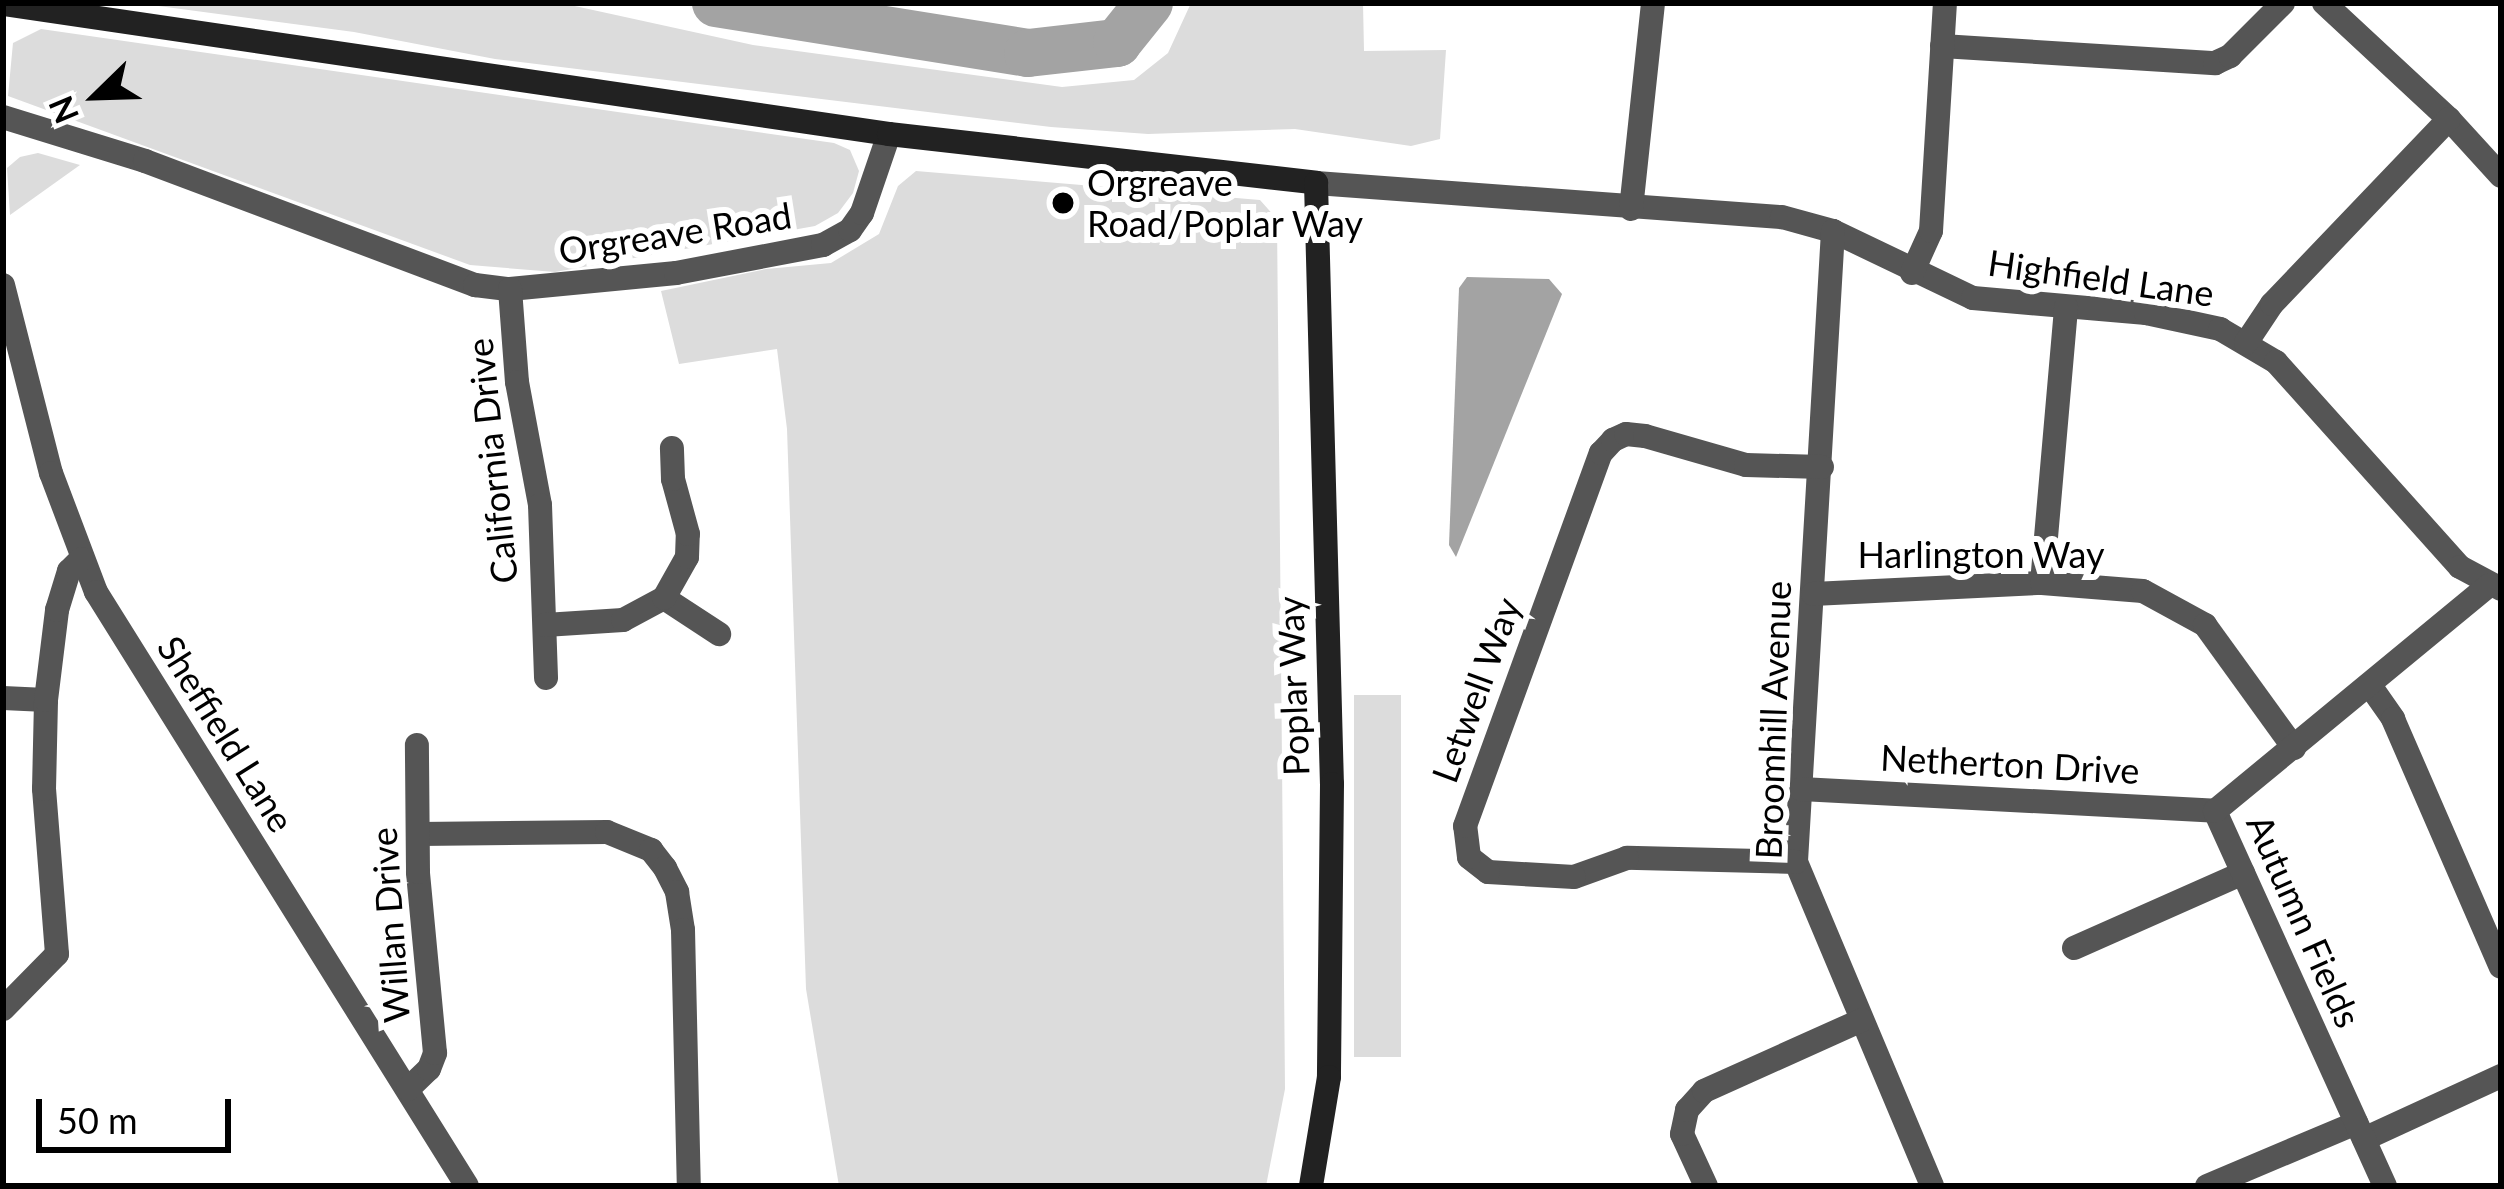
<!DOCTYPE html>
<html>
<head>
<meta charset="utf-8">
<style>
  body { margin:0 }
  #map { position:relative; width:2504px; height:1189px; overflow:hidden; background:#fff; font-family:Lato,sans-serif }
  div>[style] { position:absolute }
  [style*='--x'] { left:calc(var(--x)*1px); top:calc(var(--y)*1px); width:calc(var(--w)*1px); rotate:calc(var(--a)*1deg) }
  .green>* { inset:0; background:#dcdcdc; transform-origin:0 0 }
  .water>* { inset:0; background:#a3a3a3 }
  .river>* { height:48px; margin:-24px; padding:0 24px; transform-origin:24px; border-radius:24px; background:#a3a3a3 }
  .minor>* { height:24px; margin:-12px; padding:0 12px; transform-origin:12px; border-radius:12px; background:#555 }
  .secondary>* { height:24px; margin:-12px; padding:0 12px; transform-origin:12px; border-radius:12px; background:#222 }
  .dots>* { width:33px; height:33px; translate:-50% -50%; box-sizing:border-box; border:6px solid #fff; border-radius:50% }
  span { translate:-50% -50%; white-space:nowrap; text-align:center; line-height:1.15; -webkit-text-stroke:12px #fff; paint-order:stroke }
  .poi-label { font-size:36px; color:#000 }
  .left { translate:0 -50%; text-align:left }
  .street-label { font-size:36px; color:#000 }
  .frame { position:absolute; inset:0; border:6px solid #000; pointer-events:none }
  .north { position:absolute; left:36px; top:36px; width:120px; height:120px; -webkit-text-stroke:9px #fff; paint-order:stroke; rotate:247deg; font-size:33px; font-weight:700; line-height:48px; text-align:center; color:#000 }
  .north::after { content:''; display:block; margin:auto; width:42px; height:54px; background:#000; clip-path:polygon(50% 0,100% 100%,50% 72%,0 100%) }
  .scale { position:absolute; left:36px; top:1099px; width:195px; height:54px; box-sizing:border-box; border:6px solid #000; border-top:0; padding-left:15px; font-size:36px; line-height:42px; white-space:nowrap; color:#000; -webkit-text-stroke:9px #fff; paint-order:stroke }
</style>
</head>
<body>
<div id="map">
  <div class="green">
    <div style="clip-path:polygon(136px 3px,561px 3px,753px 45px,1062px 87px,1134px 80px,1168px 53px,1191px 3px,1363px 3px,1364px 51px,1446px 50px,1440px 139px,1411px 146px,1295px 129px,1148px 134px,1051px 127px,495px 59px,354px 32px)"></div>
    <div style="clip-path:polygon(41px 29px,834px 143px,850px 150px,859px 171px,853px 193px,838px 213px,815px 226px,555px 272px,470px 265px,8px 96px,13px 43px)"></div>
    <div style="clip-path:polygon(38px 153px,80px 165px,10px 215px,7px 168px,20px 157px)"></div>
    <div style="clip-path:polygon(916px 171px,1260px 200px,1277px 219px,1285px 1089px,1266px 1186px,839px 1186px,806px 989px,787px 429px,777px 349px,679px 364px,661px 291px,766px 269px,831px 263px,879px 234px,898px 186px)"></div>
    <div style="left:1354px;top:695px;width:47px;height:362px"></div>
  </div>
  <div class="water">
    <div style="clip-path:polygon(1467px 277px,1549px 279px,1562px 294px,1456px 557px,1449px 545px,1459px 288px)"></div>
  </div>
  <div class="river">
    <div style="--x:716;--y:3;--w:316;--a:9.1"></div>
    <div style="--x:1028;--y:53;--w:90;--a:-6.4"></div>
    <div style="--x:1117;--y:43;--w:51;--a:-51.3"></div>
  </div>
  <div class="minor">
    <div style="--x:2324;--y:3;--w:171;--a:42.9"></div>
    <div style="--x:2449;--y:119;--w:77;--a:47.6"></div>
    <div style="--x:1942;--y:46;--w:274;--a:3.6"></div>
    <div style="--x:2215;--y:63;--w:17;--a:-25"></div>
    <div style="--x:2230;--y:56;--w:75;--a:-45"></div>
    <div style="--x:3;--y:117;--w:149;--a:17.2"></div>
    <div style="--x:145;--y:161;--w:353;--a:20.6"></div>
    <div style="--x:475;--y:285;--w:35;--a:7"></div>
    <div style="--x:510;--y:289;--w:167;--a:-5.5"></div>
    <div style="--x:676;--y:273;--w:150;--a:-10.8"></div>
    <div style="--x:823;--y:245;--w:31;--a:-29"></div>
    <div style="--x:850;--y:230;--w:21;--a:-55"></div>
    <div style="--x:862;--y:213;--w:83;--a:-71.1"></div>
    <div style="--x:1316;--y:183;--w:467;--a:4.2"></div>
    <div style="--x:1782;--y:217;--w:53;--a:15.4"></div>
    <div style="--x:1833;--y:231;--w:155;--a:25.6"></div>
    <div style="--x:1973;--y:298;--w:174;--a:5"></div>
    <div style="--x:2146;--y:313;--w:76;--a:12.2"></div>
    <div style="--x:2220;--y:329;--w:65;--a:30.5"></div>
    <div style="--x:2276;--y:362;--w:275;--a:48.1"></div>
    <div style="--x:2460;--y:567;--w:47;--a:28.2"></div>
    <div style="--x:1631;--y:209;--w:207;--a:-83.9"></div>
    <div style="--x:1833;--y:231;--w:632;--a:93.36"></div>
    <div style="--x:1796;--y:862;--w:351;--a:67.2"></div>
    <div style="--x:1912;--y:273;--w:46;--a:-65.7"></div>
    <div style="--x:1931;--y:231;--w:228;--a:-86.5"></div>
    <div style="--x:3;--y:285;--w:194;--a:75.7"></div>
    <div style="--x:51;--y:473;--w:127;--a:69.3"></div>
    <div style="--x:96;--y:592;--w:700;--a:58.01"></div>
    <div style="--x:510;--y:289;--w:93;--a:85.7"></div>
    <div style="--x:517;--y:382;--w:125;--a:79.4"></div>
    <div style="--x:540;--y:505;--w:173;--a:88"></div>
    <div style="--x:2246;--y:343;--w:47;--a:-56.3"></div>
    <div style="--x:2272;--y:304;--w:256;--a:-46.3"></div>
    <div style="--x:2042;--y:583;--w:277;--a:-85"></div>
    <div style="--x:1813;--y:594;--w:229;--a:-2.8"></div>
    <div style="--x:2042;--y:583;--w:101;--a:4.5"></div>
    <div style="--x:2143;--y:591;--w:71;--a:28.7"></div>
    <div style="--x:2205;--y:625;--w:152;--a:54.1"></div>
    <div style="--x:664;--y:598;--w:66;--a:33.2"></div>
    <div style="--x:545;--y:625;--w:78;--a:-3.7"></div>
    <div style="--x:623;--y:620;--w:47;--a:-28.2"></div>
    <div style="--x:664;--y:598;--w:47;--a:-60.7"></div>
    <div style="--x:687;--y:557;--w:23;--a:-88"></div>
    <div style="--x:688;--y:534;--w:57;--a:-105.3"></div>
    <div style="--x:673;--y:479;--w:31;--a:-92"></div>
    <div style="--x:2371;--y:687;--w:39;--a:55"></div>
    <div style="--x:2393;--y:719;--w:270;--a:66.5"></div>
    <div style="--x:3;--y:698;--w:43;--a:2.7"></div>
    <div style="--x:1801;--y:789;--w:415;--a:3"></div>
    <div style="--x:419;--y:834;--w:188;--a:-0.6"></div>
    <div style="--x:607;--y:832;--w:48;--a:22.2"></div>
    <div style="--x:651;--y:850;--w:23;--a:52"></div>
    <div style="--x:665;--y:868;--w:27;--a:63"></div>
    <div style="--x:677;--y:892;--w:38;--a:81"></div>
    <div style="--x:683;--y:930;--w:256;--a:88.7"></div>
    <div style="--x:1796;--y:862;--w:169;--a:-178.6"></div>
    <div style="--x:1627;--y:858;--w:56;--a:160.3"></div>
    <div style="--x:1574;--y:877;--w:86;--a:-176.7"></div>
    <div style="--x:1488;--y:872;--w:24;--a:-142"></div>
    <div style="--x:1469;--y:857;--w:31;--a:-97"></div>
    <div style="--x:1465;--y:826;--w:397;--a:-70"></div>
    <div style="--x:1601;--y:453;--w:18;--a:-47"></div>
    <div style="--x:1613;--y:440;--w:14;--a:-25"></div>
    <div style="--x:1626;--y:434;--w:19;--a:6"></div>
    <div style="--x:1645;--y:436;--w:105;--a:16"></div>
    <div style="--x:1746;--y:465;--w:76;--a:1.5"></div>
    <div style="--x:2074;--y:948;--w:185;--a:-23.9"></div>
    <div style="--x:3;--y:1009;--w:77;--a:-45.5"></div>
    <div style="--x:57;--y:954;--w:166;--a:-94.5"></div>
    <div style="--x:44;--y:789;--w:89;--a:-88.7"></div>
    <div style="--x:46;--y:700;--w:91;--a:-83"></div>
    <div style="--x:57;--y:610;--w:41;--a:-72.9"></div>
    <div style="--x:69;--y:571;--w:17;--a:-45"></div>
    <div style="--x:408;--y:1089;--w:29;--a:-44"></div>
    <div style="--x:429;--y:1069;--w:17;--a:-69"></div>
    <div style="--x:435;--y:1053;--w:182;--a:-95.4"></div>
    <div style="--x:418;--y:872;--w:127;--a:-90.5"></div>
    <div style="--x:2364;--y:1139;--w:151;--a:-24.7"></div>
    <div style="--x:1706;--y:1186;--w:57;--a:-114.8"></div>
    <div style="--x:1682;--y:1134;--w:25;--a:-78"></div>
    <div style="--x:1687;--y:1110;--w:25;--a:-48"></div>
    <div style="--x:1704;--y:1091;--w:173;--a:-24.2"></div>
    <div style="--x:2207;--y:1186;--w:162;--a:-22.9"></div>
    <div style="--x:2385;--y:1186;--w:412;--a:-114.4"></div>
    <div style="--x:2215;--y:811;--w:355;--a:-39.5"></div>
  </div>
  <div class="secondary">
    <div style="--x:3;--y:4;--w:895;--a:8.35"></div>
    <div style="--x:889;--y:134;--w:430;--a:6.5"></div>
    <div style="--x:1316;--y:183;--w:601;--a:88.48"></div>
    <div style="--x:1332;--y:784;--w:293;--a:90.6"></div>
    <div style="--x:1329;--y:1077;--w:110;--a:99.4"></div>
  </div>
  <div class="dots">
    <div style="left:1063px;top:203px;background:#000"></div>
  </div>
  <div class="poi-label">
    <span class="left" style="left:1087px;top:203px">Orgreave<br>Road/Poplar Way</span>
  </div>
  <div class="street-label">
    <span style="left:675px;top:233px;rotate:-9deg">Orgreave Road</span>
    <span style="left:2101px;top:278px;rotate:8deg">Highfield Lane</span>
    <span style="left:492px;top:461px;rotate:-96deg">California Drive</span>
    <span style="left:1981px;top:555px">Harlington Way</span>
    <span style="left:1293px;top:686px;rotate:-92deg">Poplar Way</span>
    <span style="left:1476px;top:690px;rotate:-70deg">Letwell Way</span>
    <span style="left:1773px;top:720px;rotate:-88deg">Broomhill Avenue</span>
    <span style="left:226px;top:734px;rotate:58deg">Sheffield Lane</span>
    <span style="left:2010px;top:764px;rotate:3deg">Netherton Drive</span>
    <span style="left:2304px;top:921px;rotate:66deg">Autumn Fields</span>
    <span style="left:390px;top:925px;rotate:-94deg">Willan Drive</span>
  </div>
  <div class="frame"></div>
  <div class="north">N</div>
  <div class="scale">50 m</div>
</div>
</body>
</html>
